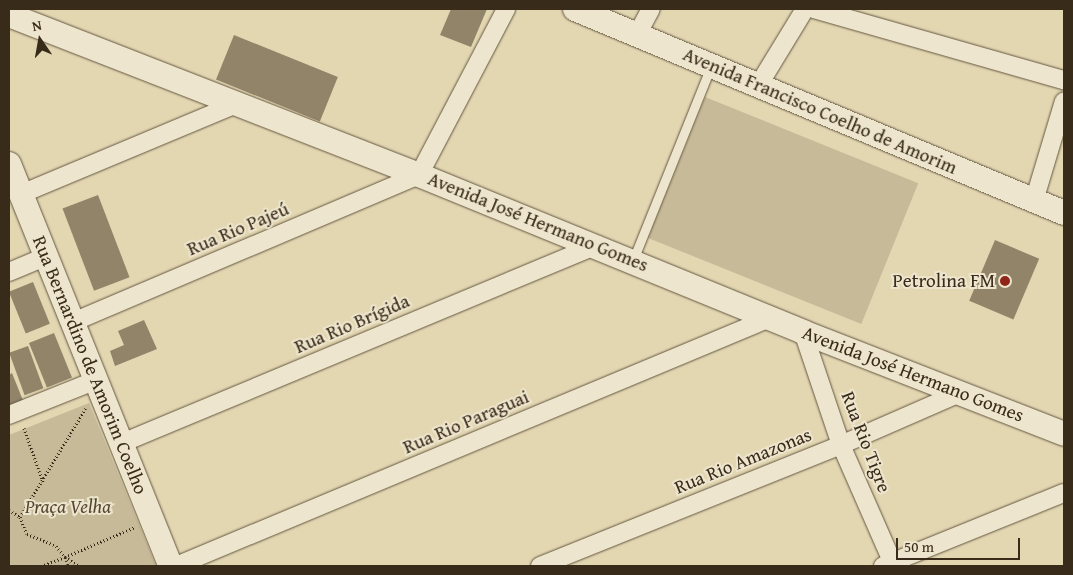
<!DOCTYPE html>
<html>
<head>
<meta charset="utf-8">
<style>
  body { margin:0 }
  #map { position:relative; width:1073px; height:575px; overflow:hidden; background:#e3d7b2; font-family:"Gentium Book Plus",serif }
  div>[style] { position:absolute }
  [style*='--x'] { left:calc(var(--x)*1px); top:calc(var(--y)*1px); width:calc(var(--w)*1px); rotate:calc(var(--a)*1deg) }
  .green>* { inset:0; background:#c6ba98; transform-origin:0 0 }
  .building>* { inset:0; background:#918469; transform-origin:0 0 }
  .path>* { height:3px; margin-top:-1.5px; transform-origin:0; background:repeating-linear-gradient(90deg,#392b1a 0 1px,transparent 0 3.5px) }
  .roads { filter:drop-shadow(0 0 1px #645640) drop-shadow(0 0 1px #645640) }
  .lane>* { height:9px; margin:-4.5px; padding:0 4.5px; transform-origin:4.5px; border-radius:4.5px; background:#ede5cd }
  .street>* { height:18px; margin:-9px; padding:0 9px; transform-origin:9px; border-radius:9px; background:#ede5cd }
  .secondary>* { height:24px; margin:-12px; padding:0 12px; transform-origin:12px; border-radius:12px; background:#ede5cd }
  .dots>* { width:14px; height:14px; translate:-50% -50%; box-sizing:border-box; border:2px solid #ede5cd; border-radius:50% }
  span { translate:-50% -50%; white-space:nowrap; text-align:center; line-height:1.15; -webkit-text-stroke:4px #ede5cd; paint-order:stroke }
  .street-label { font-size:19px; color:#392b1a }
  .poi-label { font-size:19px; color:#392b1a }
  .right { translate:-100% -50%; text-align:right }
  .park-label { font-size:19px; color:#554833; font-style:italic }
  .frame { position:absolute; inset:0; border:10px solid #392b1a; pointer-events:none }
  .north { position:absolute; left:15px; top:15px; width:50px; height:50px; -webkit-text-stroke:4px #ede5cd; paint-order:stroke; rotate:348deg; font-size:14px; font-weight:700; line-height:20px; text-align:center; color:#392b1a }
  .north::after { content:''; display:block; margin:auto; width:18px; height:22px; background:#392b1a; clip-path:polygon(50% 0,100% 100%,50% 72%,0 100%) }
  .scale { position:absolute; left:896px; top:538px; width:124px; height:22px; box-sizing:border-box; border:2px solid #392b1a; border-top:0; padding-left:6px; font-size:15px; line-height:18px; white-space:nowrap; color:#392b1a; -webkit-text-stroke:4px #ede5cd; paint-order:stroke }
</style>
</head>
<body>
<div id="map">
  <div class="green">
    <div style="left:705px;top:97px;width:230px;height:152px;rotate:22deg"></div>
    <div style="clip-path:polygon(89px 403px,156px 566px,9px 566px,9px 435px)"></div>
  </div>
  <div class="building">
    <div style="clip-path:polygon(451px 9px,487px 9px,471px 47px,440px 35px)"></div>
    <div style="left:234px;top:35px;width:112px;height:48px;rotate:22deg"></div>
    <div style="left:98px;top:195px;width:88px;height:38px;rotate:69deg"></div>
    <div style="left:995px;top:240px;width:48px;height:66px;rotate:23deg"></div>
    <div style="left:33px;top:282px;width:45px;height:26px;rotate:68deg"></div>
    <div style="clip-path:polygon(144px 320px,157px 349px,115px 366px,110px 351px,124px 345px,118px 331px)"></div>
    <div style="left:54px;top:333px;width:48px;height:27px;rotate:68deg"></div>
    <div style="left:28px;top:346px;width:45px;height:20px;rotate:70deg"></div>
    <div style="clip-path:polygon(12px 373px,24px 403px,9px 409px,9px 375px)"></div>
  </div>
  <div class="path">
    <div style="--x:24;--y:428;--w:57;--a:70.6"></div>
    <div style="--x:9;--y:510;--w:13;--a:32"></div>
    <div style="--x:20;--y:517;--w:18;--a:68"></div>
    <div style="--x:27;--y:534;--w:31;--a:22"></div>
    <div style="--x:56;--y:546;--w:14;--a:51"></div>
    <div style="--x:65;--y:557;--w:25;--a:159"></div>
    <div style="--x:20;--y:517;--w:127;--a:-58.8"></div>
    <div style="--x:65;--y:557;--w:76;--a:-23.2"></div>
    <div style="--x:65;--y:557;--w:17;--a:31"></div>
    <div style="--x:65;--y:557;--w:10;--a:66"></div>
  </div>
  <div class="roads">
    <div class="lane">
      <div style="--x:633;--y:260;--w:209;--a:-68.1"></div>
    </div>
    <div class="street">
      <div style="--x:814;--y:9;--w:260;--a:15.9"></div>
      <div style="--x:638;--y:33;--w:27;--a:-62"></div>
      <div style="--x:758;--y:86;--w:90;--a:-58.6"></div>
      <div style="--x:21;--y:194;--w:233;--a:-22.7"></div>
      <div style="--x:1034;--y:201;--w:104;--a:-73.3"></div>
      <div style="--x:9;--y:272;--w:41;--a:-22.8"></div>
      <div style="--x:73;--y:322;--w:376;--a:-23"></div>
      <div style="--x:419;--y:175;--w:187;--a:-62.3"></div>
      <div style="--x:803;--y:332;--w:119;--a:71.4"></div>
      <div style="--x:841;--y:445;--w:132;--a:66.3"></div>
      <div style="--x:9;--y:415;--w:92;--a:-21.8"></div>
      <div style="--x:122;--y:443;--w:515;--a:-22.63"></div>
      <div style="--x:176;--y:566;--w:646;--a:-22.67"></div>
      <div style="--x:540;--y:566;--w:324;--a:-21.9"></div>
      <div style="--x:841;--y:445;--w:130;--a:-23.6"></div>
      <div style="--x:883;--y:566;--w:195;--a:-22"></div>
    </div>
    <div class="secondary">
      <div style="--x:575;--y:9;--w:530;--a:22.64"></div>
      <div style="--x:9;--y:15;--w:440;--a:21.3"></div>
      <div style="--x:419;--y:175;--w:415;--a:22.2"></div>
      <div style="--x:803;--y:332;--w:280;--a:21.3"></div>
      <div style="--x:9;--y:164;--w:433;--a:68.1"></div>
    </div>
  </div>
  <div class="dots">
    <div style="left:1005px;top:281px;background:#8f2418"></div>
  </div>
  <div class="street-label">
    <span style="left:820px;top:111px;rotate:23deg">Avenida Francisco Coelho de Amorim</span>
    <span style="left:538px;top:222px;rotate:22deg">Avenida José Hermano Gomes</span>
    <span style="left:238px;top:229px;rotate:-23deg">Rua Rio Pajeú</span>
    <span style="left:352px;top:324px;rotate:-23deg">Rua Rio Brígida</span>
    <span style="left:90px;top:365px;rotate:68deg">Rua Bernardino de Amorim Coelho</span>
    <span style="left:913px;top:374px;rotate:21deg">Avenida José Hermano Gomes</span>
    <span style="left:466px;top:422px;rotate:-23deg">Rua Rio Paraguai</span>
    <span style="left:866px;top:442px;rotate:69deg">Rua Rio Tigre</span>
    <span style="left:743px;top:461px;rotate:-22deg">Rua Rio Amazonas</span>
  </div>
  <div class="poi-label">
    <span class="right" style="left:995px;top:281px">Petrolina FM</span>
  </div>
  <div class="park-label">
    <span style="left:68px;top:507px">Praça Velha</span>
  </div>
  <div class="frame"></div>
  <div class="north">N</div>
  <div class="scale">50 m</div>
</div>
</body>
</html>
